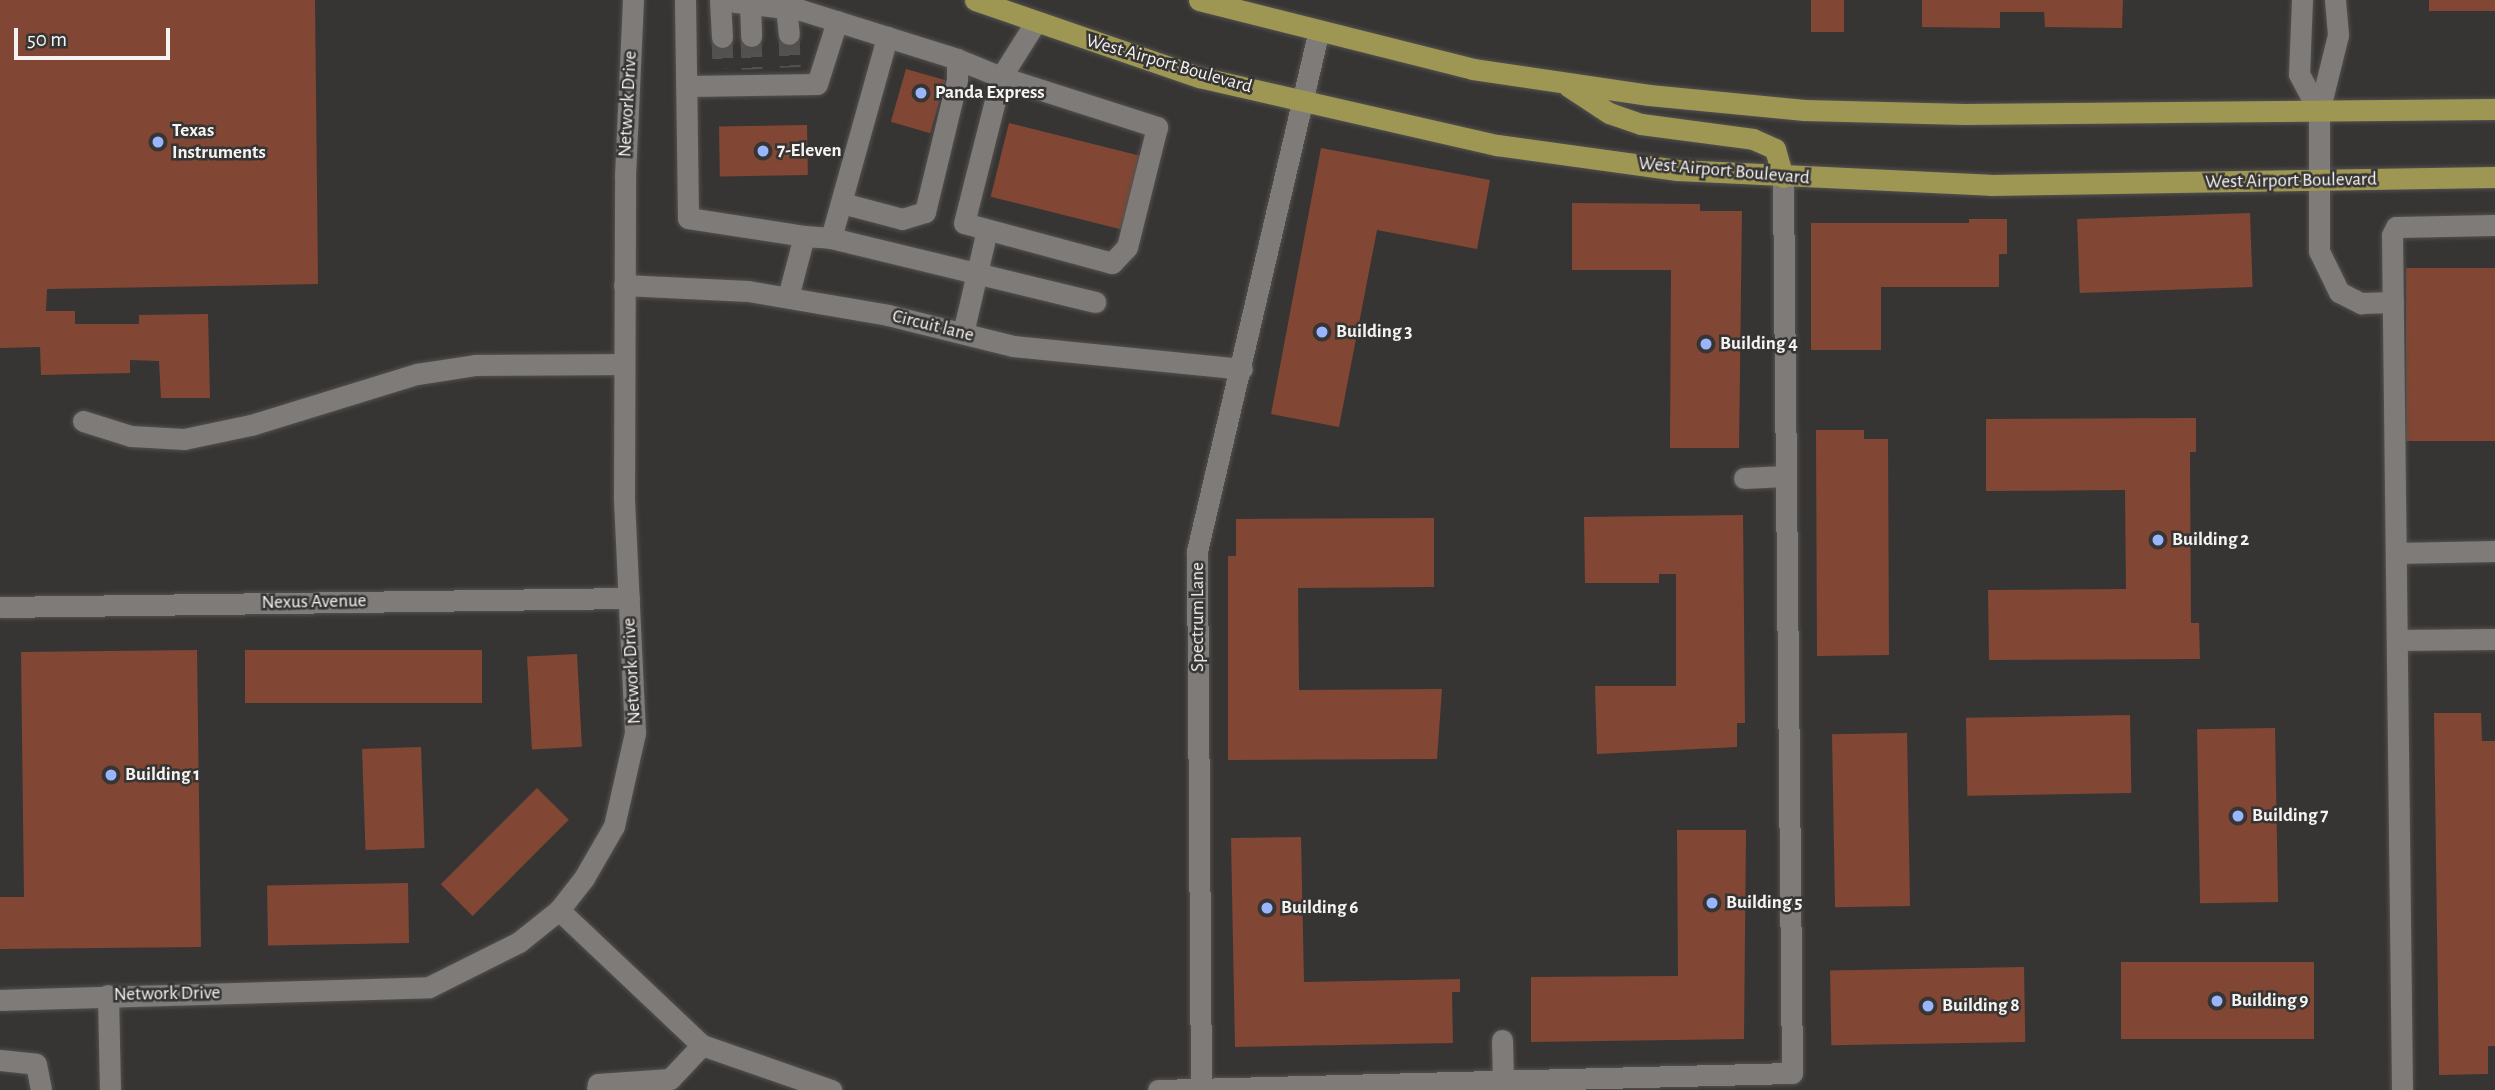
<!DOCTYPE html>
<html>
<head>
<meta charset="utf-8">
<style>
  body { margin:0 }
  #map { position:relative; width:2495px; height:1090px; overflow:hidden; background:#373533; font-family:"Alegreya Sans",sans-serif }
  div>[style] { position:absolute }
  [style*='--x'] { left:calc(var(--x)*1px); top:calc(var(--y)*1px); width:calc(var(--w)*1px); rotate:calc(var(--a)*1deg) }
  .building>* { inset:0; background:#814734; transform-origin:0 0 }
  .minor-tunnel>* { height:21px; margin-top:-10.5px; transform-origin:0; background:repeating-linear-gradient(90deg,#545250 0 21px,transparent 0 31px) }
  .roads { filter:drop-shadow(0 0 2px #52514f) drop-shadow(0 0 2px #52514f) }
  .minor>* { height:21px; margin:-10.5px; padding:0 10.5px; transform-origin:10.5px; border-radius:10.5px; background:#7e7b79 }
  .major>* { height:21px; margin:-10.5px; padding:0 10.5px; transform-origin:10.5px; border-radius:10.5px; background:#9e9754 }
  .dots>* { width:19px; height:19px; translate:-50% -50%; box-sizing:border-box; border:4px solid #373533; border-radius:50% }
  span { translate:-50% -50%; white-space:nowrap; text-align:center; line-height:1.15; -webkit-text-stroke:5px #373533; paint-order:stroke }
  .street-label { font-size:19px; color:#f5f4f2 }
  .poi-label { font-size:19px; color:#f5f4f2; font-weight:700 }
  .left { translate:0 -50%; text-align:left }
  .scale { position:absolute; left:14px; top:28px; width:156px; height:32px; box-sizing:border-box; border:4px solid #f5f4f2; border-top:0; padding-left:9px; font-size:21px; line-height:24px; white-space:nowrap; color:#f5f4f2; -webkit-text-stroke:5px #373533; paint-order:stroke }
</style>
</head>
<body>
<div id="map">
  <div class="building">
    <div style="clip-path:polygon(0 0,315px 0,318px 284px,47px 289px,46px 311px,75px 311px,75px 324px,139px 324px,139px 315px,208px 314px,210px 398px,161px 398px,159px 361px,130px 360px,130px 373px,41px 375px,40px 347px,0 348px)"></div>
    <div style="left:1811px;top:0;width:33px;height:32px"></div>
    <div style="clip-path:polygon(1922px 0,2123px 0,2122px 28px,2045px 27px,2044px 12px,2000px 12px,2000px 28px,1922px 27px)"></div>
    <div style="left:2429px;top:0;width:66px;height:11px"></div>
    <div style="left:906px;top:69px;width:41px;height:55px;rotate:16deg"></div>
    <div style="left:1009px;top:123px;width:138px;height:76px;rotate:14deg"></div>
    <div style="left:807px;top:125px;width:50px;height:88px;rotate:89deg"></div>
    <div style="clip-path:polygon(1321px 148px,1490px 180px,1477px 249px,1377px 230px,1339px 427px,1271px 414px)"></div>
    <div style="clip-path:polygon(1572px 203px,1700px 204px,1700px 211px,1742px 211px,1739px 448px,1670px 448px,1671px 270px,1572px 270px)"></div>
    <div style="left:2250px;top:213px;width:74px;height:173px;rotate:88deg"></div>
    <div style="clip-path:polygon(1969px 219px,2007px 219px,2007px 254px,1999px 254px,1999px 287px,1881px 287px,1881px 350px,1811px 350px,1811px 223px,1969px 223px)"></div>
    <div style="left:2495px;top:268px;width:173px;height:89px;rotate:90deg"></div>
    <div style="clip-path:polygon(2196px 418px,2196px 452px,2190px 452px,2191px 623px,2199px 623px,2200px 659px,1989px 660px,1988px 590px,2126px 589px,2125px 490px,1986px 491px,1986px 419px)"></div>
    <div style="clip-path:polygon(1816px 430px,1864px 430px,1864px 439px,1888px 439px,1889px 655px,1817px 656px)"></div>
    <div style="clip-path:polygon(1743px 515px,1745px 723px,1737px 723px,1737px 747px,1597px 754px,1595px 686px,1676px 686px,1676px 574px,1659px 574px,1659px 583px,1585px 583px,1584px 517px)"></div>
    <div style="clip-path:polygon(1434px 518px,1434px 587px,1298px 588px,1299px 690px,1442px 689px,1437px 759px,1228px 760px,1228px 556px,1236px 556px,1236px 519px)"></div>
    <div style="clip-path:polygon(197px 650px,201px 947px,0 949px,0 897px,24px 897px,21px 652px)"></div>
    <div style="left:482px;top:650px;width:53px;height:237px;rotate:90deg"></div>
    <div style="left:577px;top:654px;width:93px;height:50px;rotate:87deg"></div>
    <div style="clip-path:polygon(2434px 713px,2481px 713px,2482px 741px,2495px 741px,2495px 1046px,2488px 1046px,2488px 1074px,2439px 1075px)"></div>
    <div style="left:2130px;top:715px;width:78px;height:164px;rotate:89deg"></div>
    <div style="left:2275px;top:728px;width:174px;height:78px;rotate:89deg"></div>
    <div style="left:1907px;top:733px;width:173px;height:75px;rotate:89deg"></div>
    <div style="left:421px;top:747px;width:101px;height:59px;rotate:88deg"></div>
    <div style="left:537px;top:788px;width:45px;height:136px;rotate:45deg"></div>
    <div style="clip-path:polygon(1677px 830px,1746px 830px,1744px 1039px,1531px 1042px,1531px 977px,1678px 976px)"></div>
    <div style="clip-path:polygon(1301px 837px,1304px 982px,1460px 979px,1460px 992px,1452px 992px,1453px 1043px,1235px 1047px,1231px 838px)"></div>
    <div style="left:408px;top:883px;width:60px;height:141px;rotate:89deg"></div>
    <div style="left:2314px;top:962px;width:77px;height:193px;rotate:90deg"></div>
    <div style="left:2024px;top:967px;width:75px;height:194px;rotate:89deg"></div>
  </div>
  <div class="minor-tunnel">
    <div style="--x:789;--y:34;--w:33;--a:88"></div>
    <div style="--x:751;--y:36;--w:33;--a:88"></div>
    <div style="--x:722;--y:37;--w:31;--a:88"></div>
  </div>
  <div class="roads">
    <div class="minor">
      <div style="--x:685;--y:0;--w:218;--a:89.2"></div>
      <div style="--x:688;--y:218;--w:117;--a:8.8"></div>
      <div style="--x:720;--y:0;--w:82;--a:7"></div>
      <div style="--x:801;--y:10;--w:164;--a:17.4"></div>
      <div style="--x:957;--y:59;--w:48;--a:22.2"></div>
      <div style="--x:1001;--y:77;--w:164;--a:17.8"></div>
      <div style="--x:1157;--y:127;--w:124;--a:104"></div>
      <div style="--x:1127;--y:247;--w:22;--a:133"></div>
      <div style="--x:1112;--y:263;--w:153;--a:-164.9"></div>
      <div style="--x:964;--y:223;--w:151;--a:-75.8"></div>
      <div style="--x:1001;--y:77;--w:64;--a:-57.8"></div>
      <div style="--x:720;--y:0;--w:37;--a:87"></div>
      <div style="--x:2302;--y:0;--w:74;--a:92.3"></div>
      <div style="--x:2299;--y:74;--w:43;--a:62.2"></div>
      <div style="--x:2335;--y:0;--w:35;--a:85"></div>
      <div style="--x:2338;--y:35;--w:79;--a:103.9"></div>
      <div style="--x:2319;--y:112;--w:139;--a:90"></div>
      <div style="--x:2319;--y:251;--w:46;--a:64"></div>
      <div style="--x:2339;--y:292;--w:25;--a:27"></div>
      <div style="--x:2361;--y:303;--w:32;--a:-2"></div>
      <div style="--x:750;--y:3;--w:33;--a:88"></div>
      <div style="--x:786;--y:7;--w:27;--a:84"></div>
      <div style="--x:689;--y:86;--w:128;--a:-0.9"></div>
      <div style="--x:817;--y:84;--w:66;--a:-72.4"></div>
      <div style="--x:842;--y:203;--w:62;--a:14.9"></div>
      <div style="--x:902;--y:219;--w:24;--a:-17"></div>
      <div style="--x:925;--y:212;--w:136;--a:-76.4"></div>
      <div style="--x:957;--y:80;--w:21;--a:-90"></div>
      <div style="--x:831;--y:238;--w:272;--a:13.6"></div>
      <div style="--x:624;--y:285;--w:124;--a:2.8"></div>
      <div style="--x:748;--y:291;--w:142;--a:9.7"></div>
      <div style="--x:888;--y:315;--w:129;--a:13.9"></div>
      <div style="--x:1013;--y:346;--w:230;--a:5.7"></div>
      <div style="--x:788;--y:297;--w:63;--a:-75.3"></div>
      <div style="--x:804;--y:236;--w:27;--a:4"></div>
      <div style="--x:831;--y:238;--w:209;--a:-74.4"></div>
      <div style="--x:963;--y:333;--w:106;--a:-76.9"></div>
      <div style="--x:83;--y:421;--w:50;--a:17.4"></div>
      <div style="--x:131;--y:436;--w:53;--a:3.2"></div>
      <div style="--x:184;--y:439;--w:68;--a:-11.8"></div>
      <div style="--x:251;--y:425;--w:174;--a:-17.1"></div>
      <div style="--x:417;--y:374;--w:60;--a:-8.7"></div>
      <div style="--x:476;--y:365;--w:148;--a:-0.4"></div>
      <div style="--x:1744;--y:478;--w:41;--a:-2.8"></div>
      <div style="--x:2396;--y:553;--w:99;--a:-1.2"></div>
      <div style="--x:0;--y:607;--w:629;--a:-0.82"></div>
      <div style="--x:2397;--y:640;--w:98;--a:-0.6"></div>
      <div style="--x:559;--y:910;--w:197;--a:43.4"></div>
      <div style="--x:702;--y:1045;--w:137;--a:19.2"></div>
      <div style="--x:108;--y:995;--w:95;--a:88.8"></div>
      <div style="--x:0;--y:1000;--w:429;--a:-1.7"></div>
      <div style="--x:429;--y:987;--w:101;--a:-26.6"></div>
      <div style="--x:519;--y:942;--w:51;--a:-38.7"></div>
      <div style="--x:559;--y:910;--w:41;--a:-52"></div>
      <div style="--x:584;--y:878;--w:60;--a:-60"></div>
      <div style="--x:614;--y:826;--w:95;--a:-77.3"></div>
      <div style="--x:635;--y:733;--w:236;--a:-92.7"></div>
      <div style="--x:624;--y:497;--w:321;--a:-89.8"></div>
      <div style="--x:625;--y:176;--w:176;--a:-87.4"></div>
      <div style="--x:1502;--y:1040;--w:40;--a:88.6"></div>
      <div style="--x:0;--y:1060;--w:36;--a:6"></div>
      <div style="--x:36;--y:1064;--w:26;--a:79"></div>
      <div style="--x:597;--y:1090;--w:6;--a:-81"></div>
      <div style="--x:598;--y:1084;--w:72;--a:-4"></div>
      <div style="--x:670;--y:1079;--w:47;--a:-46.7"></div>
      <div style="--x:1158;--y:1090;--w:634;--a:-1.54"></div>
      <div style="--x:1792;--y:1073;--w:896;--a:-90.58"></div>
      <div style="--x:1201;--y:1090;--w:539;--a:-90.43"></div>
      <div style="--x:1197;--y:551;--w:531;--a:-76.83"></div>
      <div style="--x:2402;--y:1090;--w:855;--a:-90.67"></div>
      <div style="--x:2392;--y:235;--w:9;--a:-63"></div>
      <div style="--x:2396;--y:227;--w:99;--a:-1.2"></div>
    </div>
    <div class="major">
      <div style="--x:975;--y:0;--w:237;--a:19"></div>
      <div style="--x:1199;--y:77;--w:306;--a:12.9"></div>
      <div style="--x:1497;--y:145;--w:182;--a:7.9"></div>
      <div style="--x:1677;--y:170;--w:313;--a:2.7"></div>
      <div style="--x:1990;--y:185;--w:505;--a:-0.91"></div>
      <div style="--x:1199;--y:0;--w:283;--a:14.1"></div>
      <div style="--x:1473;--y:69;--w:178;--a:8.4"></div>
      <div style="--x:1649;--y:95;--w:156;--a:5.5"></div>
      <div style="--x:1804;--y:110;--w:161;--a:1.4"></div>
      <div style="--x:1965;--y:114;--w:530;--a:-0.54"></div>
      <div style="--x:1568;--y:86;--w:49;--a:33.4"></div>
      <div style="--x:1609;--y:113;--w:34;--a:19"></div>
      <div style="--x:1641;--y:124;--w:113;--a:7.6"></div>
      <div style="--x:1753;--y:139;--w:24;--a:24"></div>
      <div style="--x:1775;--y:149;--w:29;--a:74"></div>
    </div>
  </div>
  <div class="dots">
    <div style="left:921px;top:93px;background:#99b5fd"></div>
    <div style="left:158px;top:142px;background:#99b5fd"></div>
    <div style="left:763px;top:151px;background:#99b5fd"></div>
    <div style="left:1322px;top:332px;background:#99b5fd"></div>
    <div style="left:1706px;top:344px;background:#99b5fd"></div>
    <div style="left:2158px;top:540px;background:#99b5fd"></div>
    <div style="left:111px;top:775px;background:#99b5fd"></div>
    <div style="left:2238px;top:816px;background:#99b5fd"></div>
    <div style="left:1712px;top:903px;background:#99b5fd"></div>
    <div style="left:1267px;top:908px;background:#99b5fd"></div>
    <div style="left:2217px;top:1001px;background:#99b5fd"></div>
    <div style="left:1928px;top:1006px;background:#99b5fd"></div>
  </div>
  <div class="street-label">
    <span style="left:1169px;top:64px;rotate:16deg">West Airport Boulevard</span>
    <span style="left:628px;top:104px;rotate:-87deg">Network Drive</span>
    <span style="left:1724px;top:171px;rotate:5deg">West Airport Boulevard</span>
    <span style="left:2291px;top:181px;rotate:-1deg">West Airport Boulevard</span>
    <span style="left:933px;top:326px;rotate:14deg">Circuit lane</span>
    <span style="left:314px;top:602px;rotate:-1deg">Nexus Avenue</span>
    <span style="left:1198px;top:617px;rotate:-90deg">Spectrum Lane</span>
    <span style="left:632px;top:671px;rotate:-93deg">Network Drive</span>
    <span style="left:167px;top:994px;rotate:-1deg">Network Drive</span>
  </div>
  <div class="poi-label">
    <span class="left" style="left:935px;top:93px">Panda Express</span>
    <span class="left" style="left:172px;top:142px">Texas<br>Instruments</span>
    <span class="left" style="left:777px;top:151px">7-Eleven</span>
    <span class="left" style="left:1336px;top:332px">Building 3</span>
    <span class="left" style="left:1720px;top:344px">Building 4</span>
    <span class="left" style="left:2172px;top:540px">Building 2</span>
    <span class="left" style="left:125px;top:775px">Building 1</span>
    <span class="left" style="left:2252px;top:816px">Building 7</span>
    <span class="left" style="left:1726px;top:903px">Building 5</span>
    <span class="left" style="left:1281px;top:908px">Building 6</span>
    <span class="left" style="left:2231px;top:1001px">Building 9</span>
    <span class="left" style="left:1942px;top:1006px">Building 8</span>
  </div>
  <div class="scale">50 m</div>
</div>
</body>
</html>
